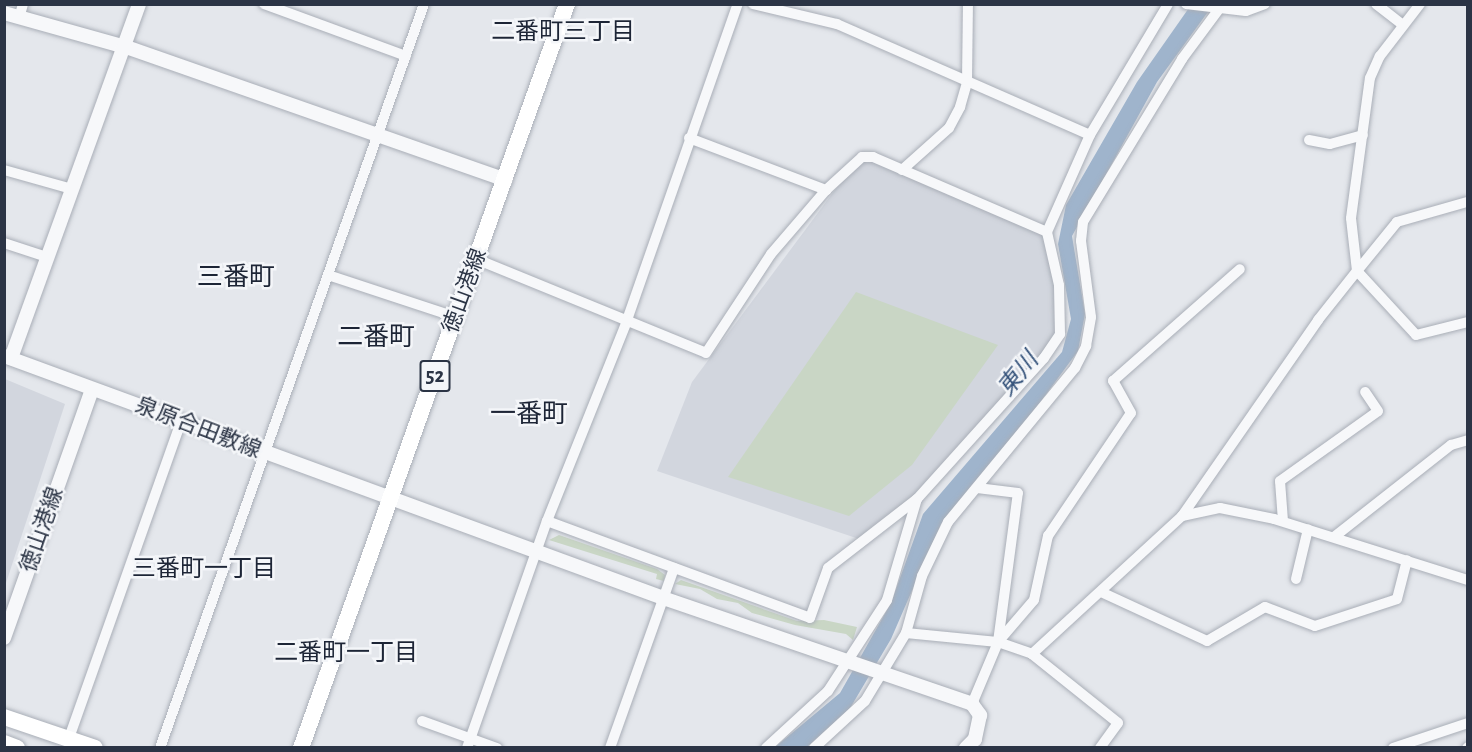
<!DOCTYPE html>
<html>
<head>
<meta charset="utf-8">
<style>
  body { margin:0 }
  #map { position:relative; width:1472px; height:752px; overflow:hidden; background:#e4e7ec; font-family:"Alegreya Sans","Noto Sans JP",sans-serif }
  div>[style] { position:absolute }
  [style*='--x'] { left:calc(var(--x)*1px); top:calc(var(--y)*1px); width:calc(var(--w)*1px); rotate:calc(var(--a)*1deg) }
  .built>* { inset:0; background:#d2d6de }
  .green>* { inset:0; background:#c9d6c5 }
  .water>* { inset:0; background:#9fb4cc }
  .roads { filter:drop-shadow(0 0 2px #a9aeb7) drop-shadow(0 0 2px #a9aeb7) }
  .minor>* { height:10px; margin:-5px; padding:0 5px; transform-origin:5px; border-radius:5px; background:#f7f8fa }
  .tertiary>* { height:14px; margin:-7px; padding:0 7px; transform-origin:7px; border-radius:7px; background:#f7f8fa }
  .primary>* { height:16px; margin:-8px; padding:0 8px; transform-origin:8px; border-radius:8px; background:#fff }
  span { translate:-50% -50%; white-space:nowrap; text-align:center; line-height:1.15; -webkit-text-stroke:5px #f4f6f9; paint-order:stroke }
  .shield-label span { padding:2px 4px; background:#f4f6f9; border:2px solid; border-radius:4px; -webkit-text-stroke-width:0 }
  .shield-label { font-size:21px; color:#2b3445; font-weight:700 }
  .street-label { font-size:22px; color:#2b3445 }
  .neighbourhood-label { font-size:24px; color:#1d2536 }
  .water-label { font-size:24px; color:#34527a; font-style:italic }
  .quarter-label { font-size:26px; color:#1d2536 }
  .frame { position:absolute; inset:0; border:6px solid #2b3445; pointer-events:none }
</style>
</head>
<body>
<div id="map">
  <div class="built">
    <div style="clip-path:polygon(861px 155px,1047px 232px,1060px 334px,917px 499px,865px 541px,657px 471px,692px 382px)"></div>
    <div style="clip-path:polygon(5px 379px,65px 404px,5px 586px)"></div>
  </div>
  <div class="green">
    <div style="clip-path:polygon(856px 292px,998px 345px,912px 465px,849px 516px,728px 477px)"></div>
    <div style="clip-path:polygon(559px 535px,657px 569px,665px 575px,664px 581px,656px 579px,657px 574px,549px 540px)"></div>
    <div style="clip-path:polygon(681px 580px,797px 621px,824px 620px,857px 627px,853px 640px,846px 634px,795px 625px,752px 613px,738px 603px,717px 599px,700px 589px,675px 584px)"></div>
  </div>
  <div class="water">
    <div style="clip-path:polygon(1191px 5px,1213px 5px,1157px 82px,1072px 236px,1085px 314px,1078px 351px,1010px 443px,941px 524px,891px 639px,849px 710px,807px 747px,774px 748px,840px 693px,891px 603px,923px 514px,1062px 352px,1071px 319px,1058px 244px,1066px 205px,1137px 82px)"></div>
  </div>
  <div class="roads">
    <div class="minor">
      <div style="--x:264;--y:4;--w:151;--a:20.1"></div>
      <div style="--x:753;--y:4;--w:86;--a:13.4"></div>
      <div style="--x:837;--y:24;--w:276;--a:23.7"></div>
      <div style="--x:1186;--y:4;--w:60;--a:6.7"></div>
      <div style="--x:1246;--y:11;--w:20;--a:-20"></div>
      <div style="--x:1376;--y:4;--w:34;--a:38"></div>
      <div style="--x:19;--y:18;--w:15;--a:-74"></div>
      <div style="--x:689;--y:138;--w:147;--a:20.8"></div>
      <div style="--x:1309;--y:140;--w:21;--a:11"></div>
      <div style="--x:1330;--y:144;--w:34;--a:-15"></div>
      <div style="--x:4;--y:170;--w:71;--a:15.6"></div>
      <div style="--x:902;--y:170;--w:63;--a:-41.8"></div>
      <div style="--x:949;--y:128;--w:24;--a:-62"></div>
      <div style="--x:960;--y:107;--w:26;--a:-74"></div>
      <div style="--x:967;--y:82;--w:78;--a:-89.3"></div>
      <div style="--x:1467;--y:202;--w:73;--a:164.1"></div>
      <div style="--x:1397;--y:222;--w:63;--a:129.2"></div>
      <div style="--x:1357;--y:271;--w:87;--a:47.3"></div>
      <div style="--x:1416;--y:335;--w:54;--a:-14"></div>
      <div style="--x:4;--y:243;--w:45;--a:18"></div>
      <div style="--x:476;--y:259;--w:248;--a:22.2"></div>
      <div style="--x:706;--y:353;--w:118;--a:-56.7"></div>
      <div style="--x:771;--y:254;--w:84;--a:-49.3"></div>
      <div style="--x:826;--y:190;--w:49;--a:-42.5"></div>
      <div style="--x:862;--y:157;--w:11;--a:0"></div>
      <div style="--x:873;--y:157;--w:189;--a:23.3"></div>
      <div style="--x:328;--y:275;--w:135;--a:18.2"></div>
      <div style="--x:1182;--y:516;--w:39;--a:-12"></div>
      <div style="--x:1220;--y:508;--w:55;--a:11.5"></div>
      <div style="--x:1274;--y:519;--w:203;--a:17.5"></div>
      <div style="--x:547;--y:521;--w:280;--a:20.2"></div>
      <div style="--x:810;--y:618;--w:53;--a:-70.2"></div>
      <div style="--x:828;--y:568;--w:113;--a:-37.8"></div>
      <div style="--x:917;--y:499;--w:190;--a:-48"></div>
      <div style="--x:1044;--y:358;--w:29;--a:-56"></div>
      <div style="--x:1060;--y:334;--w:49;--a:-91.2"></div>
      <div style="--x:1059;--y:285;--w:54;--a:-102.8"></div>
      <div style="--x:1047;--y:232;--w:106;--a:-66.1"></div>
      <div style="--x:1090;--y:135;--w:152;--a:-59.2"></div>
      <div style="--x:1283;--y:521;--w:40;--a:-94.3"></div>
      <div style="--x:1280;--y:481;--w:120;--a:-35.5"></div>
      <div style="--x:1378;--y:411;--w:23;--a:-124"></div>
      <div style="--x:1334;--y:537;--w:149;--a:-38.2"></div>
      <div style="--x:1451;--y:445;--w:18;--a:-16"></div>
      <div style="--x:1296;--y:579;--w:51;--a:-76.5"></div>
      <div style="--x:1101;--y:592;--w:117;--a:24.8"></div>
      <div style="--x:1207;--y:641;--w:67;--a:-30.4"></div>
      <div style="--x:1265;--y:607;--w:53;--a:20.8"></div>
      <div style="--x:1315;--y:626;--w:86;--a:-18.2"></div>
      <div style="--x:1397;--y:599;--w:40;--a:-75.6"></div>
      <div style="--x:906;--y:633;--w:59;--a:-74.3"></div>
      <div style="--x:922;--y:576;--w:60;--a:-64.3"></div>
      <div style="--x:948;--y:522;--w:200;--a:-50.5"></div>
      <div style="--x:1075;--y:368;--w:25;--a:-63"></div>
      <div style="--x:1086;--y:346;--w:29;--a:-80"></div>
      <div style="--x:1091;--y:317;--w:77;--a:-97.5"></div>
      <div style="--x:1081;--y:241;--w:19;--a:-84"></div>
      <div style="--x:1083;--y:222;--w:191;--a:-58.7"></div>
      <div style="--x:1182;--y:59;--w:62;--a:-53.5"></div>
      <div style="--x:998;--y:642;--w:55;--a:-49.4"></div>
      <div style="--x:1034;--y:600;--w:66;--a:-77.7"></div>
      <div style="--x:1048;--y:536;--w:148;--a:-56"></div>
      <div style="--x:1131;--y:413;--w:37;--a:-119"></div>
      <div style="--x:1113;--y:381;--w:169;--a:-41.4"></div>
      <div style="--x:1032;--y:654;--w:204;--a:-42.6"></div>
      <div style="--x:1182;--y:516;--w:239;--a:-55.2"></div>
      <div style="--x:1318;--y:320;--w:63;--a:-51.5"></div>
      <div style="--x:1357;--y:271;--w:53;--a:-96.5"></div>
      <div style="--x:1351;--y:218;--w:141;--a:-82.3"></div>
      <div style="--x:1370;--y:78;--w:24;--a:-66"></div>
      <div style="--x:1380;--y:56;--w:66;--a:-52.4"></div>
      <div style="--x:972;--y:704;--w:67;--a:-67.2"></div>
      <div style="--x:998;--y:642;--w:150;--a:-82.4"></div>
      <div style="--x:1018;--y:493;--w:41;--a:-173"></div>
      <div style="--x:422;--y:721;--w:80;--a:19.8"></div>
      <div style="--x:69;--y:738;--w:335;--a:-70.5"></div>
      <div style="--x:160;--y:748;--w:789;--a:-70.46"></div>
      <div style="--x:467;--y:748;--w:241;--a:-70.6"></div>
      <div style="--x:547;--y:521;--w:213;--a:-68.2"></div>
      <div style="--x:626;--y:323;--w:338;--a:-70.7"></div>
      <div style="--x:610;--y:748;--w:191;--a:-70.4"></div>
      <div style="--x:766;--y:748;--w:84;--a:-42.6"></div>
      <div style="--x:828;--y:691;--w:108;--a:-57"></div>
      <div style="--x:887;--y:600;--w:105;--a:-73.5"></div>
      <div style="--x:814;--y:748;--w:69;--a:-42.7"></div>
      <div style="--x:865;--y:701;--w:79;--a:-58.9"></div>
      <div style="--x:906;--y:633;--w:92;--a:5.6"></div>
      <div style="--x:998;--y:642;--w:36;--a:19"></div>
      <div style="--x:1032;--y:654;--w:110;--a:38.7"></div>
      <div style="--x:1118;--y:723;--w:31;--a:126"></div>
      <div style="--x:1393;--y:748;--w:79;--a:-18.4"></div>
      <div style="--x:1467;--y:748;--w:1;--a:-45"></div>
    </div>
    <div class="tertiary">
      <div style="--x:4;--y:13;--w:127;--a:15.6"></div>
      <div style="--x:126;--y:47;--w:402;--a:19.3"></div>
      <div style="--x:4;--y:356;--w:702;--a:20.16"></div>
      <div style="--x:663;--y:598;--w:327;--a:18.9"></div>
      <div style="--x:972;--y:704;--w:14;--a:54"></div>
      <div style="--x:980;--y:715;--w:25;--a:102"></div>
      <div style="--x:975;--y:739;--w:13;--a:135"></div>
      <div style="--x:11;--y:358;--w:376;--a:-70.1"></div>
      <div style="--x:4;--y:638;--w:264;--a:-70.5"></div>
    </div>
    <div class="primary">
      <div style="--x:4;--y:717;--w:96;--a:18.8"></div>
      <div style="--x:4;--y:743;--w:14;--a:21"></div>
      <div style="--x:301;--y:748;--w:790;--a:-70.33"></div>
    </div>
  </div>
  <div class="shield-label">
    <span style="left:435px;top:376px">52</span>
  </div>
  <div class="street-label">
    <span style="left:465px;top:291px;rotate:-70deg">徳山港線</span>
    <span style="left:198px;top:428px;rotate:21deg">泉原合田敷線</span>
    <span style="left:42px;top:530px;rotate:-71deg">徳山港線</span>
  </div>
  <div class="neighbourhood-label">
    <span style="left:563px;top:33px">二番町三丁目</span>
    <span style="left:204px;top:570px">三番町一丁目</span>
    <span style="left:346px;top:654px">二番町一丁目</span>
  </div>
  <div class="water-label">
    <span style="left:1019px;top:375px;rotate:-51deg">東川</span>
  </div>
  <div class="quarter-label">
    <span style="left:236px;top:278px">三番町</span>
    <span style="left:376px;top:338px">二番町</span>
    <span style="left:529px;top:415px">一番町</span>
  </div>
  <div class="frame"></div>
</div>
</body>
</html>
